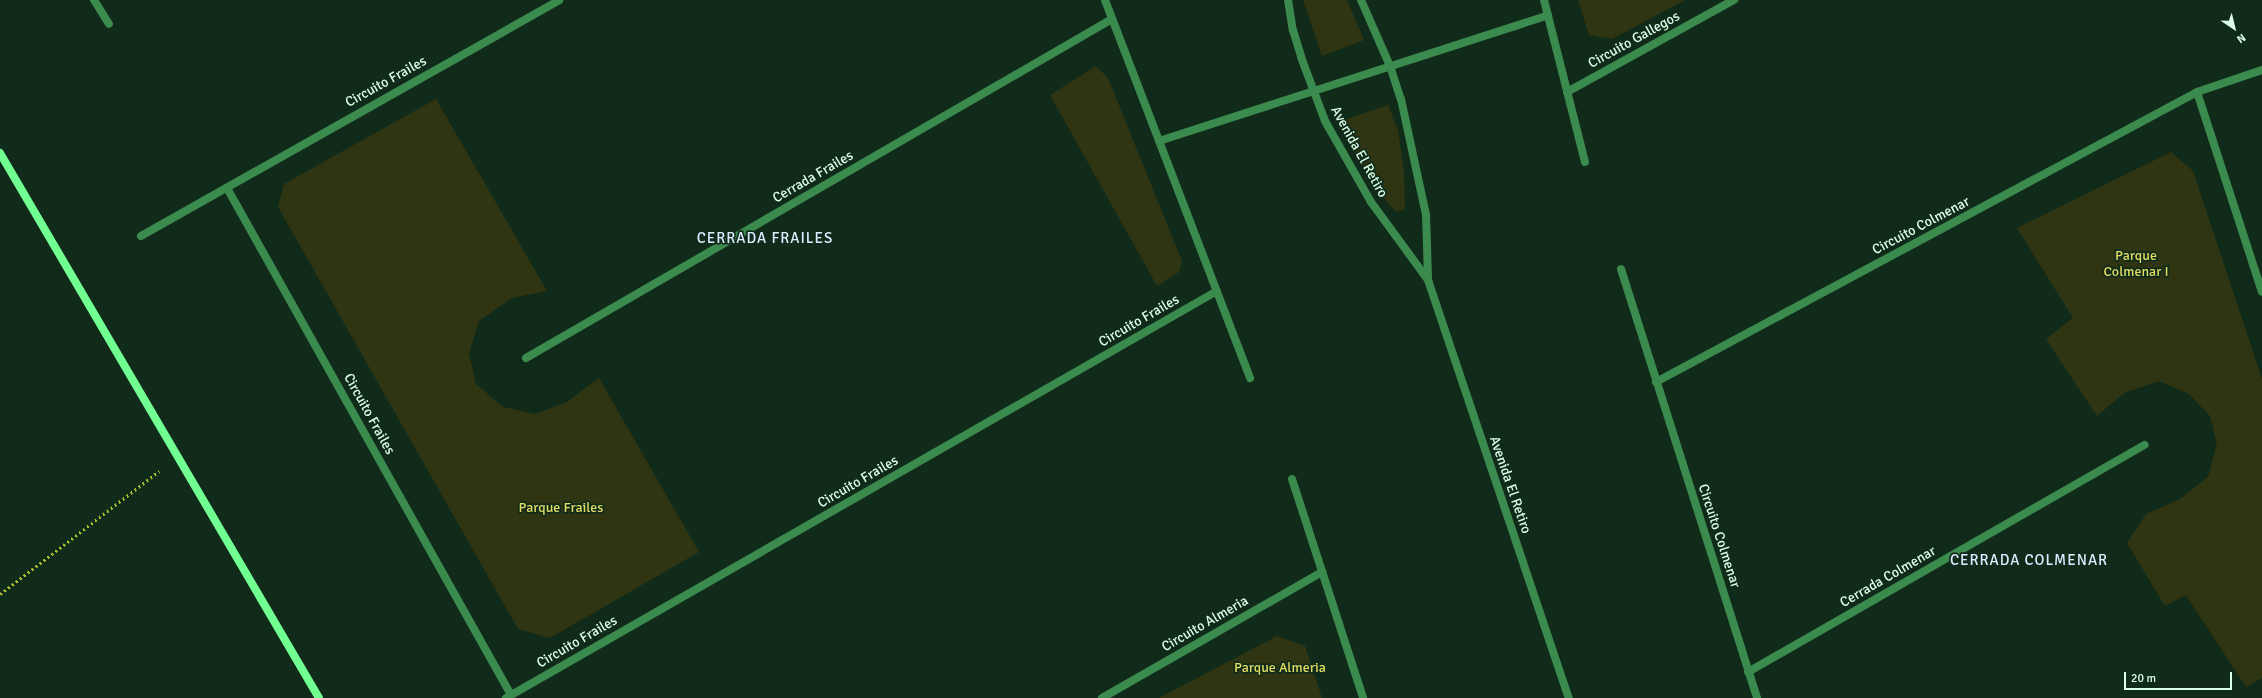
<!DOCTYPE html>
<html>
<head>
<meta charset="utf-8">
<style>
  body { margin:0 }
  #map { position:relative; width:2262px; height:698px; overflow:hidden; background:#112b1a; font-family:Signika,sans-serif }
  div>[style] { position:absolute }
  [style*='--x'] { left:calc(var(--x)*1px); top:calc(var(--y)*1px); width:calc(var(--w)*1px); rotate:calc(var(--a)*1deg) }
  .green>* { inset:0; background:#2f3513 }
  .path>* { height:2.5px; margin-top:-1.25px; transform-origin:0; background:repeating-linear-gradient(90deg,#aabe2f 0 2px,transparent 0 5px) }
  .minor>* { height:8px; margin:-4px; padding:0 4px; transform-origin:4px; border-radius:4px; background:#3b8a4e }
  .tertiary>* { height:8px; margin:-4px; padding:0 4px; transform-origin:4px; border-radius:4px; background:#3b8a4e }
  .secondary>* { height:8px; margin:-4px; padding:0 4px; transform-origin:4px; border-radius:4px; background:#71ff92 }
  span { translate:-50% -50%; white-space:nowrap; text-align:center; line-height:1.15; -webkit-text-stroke:3.5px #112b1a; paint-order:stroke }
  .street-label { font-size:14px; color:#daffe6 }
  .park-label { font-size:14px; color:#e2dc63 }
  .neighbourhood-label { font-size:15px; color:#dcebff; letter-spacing:1px }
  .north { position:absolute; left:2214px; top:8px; width:40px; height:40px; -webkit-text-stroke:3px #112b1a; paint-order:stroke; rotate:145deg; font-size:11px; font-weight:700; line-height:16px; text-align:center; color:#daffe6 }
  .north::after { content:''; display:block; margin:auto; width:14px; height:18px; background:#daffe6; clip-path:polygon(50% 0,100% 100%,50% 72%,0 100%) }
  .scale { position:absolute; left:2124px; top:672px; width:108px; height:18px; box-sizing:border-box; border:2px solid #daffe6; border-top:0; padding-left:5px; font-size:12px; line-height:14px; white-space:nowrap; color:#daffe6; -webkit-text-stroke:3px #112b1a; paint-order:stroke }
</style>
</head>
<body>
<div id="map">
  <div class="green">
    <div style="clip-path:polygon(1303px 0,1347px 0,1364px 40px,1322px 56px)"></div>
    <div style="clip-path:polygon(1578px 0,1685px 0,1612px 39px,1589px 35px)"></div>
    <div style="clip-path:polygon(1096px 66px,1108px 78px,1182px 261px,1179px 272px,1157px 286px,1050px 95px)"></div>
    <div style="clip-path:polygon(436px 99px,547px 291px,512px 298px,479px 321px,469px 353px,476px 384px,503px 407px,535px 414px,567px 402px,599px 378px,699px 552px,550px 638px,518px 629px,278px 207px,284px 184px)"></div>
    <div style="clip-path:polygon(1388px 105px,1398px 130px,1404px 171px,1405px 209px,1396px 212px,1374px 187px,1352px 149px,1341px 121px)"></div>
    <div style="clip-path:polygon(2171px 152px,2193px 171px,2262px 379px,2262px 678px,2246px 687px,2186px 595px,2165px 606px,2127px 543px,2146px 514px,2180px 499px,2208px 477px,2217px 444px,2210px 416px,2189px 394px,2159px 381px,2124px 393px,2097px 416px,2046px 339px,2073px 318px,2017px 228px)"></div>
    <div style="clip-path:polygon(1277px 636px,1305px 646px,1322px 698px,1159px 698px)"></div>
  </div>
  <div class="path">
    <div style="--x:0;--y:594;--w:201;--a:-37.7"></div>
  </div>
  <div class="minor">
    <div style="--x:94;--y:0;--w:28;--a:58"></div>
    <div style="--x:1105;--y:0;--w:405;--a:69"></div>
    <div style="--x:1544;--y:0;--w:167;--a:75.8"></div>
    <div style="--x:1567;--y:92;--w:191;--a:-28.9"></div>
    <div style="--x:2197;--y:92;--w:210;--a:72"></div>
    <div style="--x:1159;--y:141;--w:409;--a:-17.9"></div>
    <div style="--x:227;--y:188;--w:581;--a:60.74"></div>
    <div style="--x:141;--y:236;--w:480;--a:-29.4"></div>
    <div style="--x:1621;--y:269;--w:450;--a:72.4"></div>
    <div style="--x:526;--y:358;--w:677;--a:-30.05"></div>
    <div style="--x:1656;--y:382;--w:614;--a:-28.19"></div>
    <div style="--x:2197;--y:92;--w:69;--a:-18.7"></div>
    <div style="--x:1292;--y:479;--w:230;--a:72"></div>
    <div style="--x:1748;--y:672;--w:457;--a:-29.8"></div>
    <div style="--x:506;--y:698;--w:819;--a:-29.79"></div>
    <div style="--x:1102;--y:698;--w:254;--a:-29.8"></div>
  </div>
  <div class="tertiary">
    <div style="--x:1288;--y:0;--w:30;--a:81"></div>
    <div style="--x:1293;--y:30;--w:28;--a:73"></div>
    <div style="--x:1301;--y:57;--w:68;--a:69.4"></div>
    <div style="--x:1325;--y:121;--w:93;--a:60.4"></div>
    <div style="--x:1371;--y:202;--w:97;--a:53.8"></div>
    <div style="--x:1361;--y:0;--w:72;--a:66.3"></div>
    <div style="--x:1390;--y:66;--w:35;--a:72"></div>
    <div style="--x:1401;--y:99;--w:119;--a:77.8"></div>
    <div style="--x:1426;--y:215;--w:65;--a:88.2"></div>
    <div style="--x:1428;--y:280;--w:441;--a:71.4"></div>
  </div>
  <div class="secondary">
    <div style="--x:0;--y:153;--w:631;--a:59.66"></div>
  </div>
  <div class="street-label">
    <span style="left:1634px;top:40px;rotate:-29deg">Circuito Gallegos</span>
    <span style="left:386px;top:82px;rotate:-29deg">Circuito Frailes</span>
    <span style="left:1359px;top:152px;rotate:61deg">Avenida El Retiro</span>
    <span style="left:813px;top:177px;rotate:-30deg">Cerrada Frailes</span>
    <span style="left:1921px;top:226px;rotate:-28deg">Circuito Colmenar</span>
    <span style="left:1139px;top:321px;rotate:-30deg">Circuito Frailes</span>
    <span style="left:369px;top:414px;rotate:61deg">Circuito Frailes</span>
    <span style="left:858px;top:482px;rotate:-30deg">Circuito Frailes</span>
    <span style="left:1510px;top:485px;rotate:71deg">Avenida El Retiro</span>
    <span style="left:1719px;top:536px;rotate:72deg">Circuito Colmenar</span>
    <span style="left:1888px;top:577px;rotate:-30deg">Cerrada Colmenar</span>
    <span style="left:1205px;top:624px;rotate:-30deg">Circuito Almeria</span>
    <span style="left:577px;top:642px;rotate:-30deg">Circuito Frailes</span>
  </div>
  <div class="park-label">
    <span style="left:2136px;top:264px">Parque<br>Colmenar I</span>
    <span style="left:561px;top:508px">Parque Frailes</span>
    <span style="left:1280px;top:668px">Parque Almeria</span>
  </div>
  <div class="neighbourhood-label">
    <span style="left:765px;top:239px">CERRADA FRAILES</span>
    <span style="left:2029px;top:561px">CERRADA COLMENAR</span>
  </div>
  <div class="north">N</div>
  <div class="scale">20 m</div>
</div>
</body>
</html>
